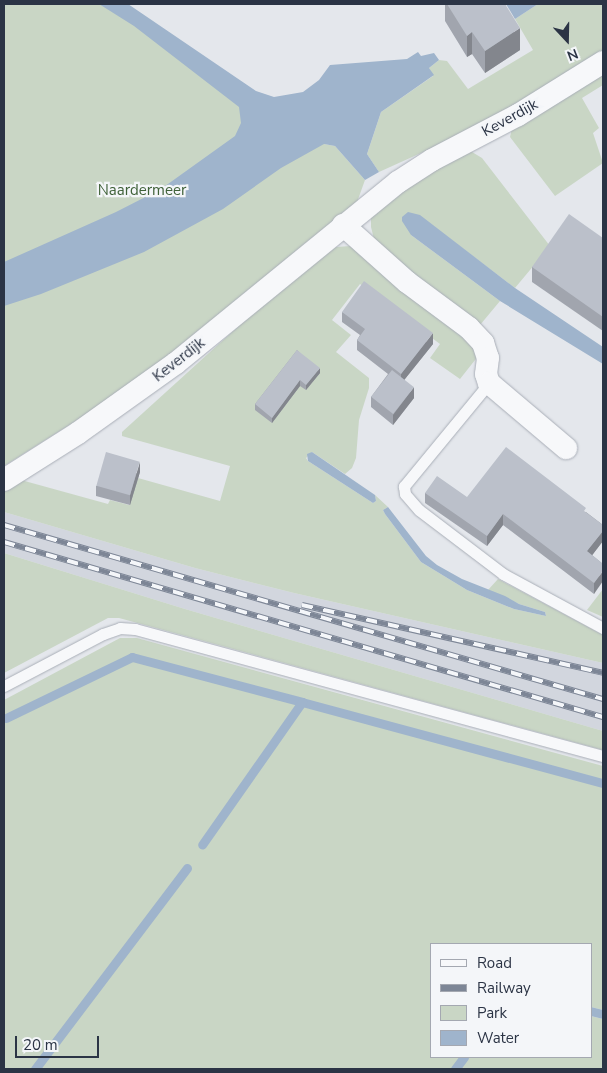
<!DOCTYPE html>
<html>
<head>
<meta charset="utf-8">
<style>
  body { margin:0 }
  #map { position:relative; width:607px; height:1073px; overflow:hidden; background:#e4e7ec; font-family:"Nunito Sans",sans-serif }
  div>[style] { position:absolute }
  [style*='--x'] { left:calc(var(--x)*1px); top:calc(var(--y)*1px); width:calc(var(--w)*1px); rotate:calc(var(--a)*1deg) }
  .built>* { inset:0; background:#d2d6de }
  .green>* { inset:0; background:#c9d6c5 }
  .water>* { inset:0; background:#9fb4cc }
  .stream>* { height:9px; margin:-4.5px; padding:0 4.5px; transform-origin:4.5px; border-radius:4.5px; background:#9fb4cc }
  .roads { filter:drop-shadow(0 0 1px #a9aeb7) drop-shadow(0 0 1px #a9aeb7) }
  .lane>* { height:11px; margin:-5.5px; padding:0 5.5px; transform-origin:5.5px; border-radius:5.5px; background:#f7f8fa }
  .street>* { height:22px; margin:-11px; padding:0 11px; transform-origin:11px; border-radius:11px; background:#f7f8fa }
  .rail>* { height:5.5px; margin-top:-2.75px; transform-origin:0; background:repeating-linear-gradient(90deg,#f4f6f9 0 11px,#7d8696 0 22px); box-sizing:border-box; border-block:1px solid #7d8696 }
  .wall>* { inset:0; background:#a1a5ae }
  .shaded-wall>* { inset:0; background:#83868d }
  .building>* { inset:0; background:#bbc0ca; transform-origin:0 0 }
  span { translate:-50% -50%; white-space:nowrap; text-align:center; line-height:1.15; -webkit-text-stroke:4.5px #f4f6f9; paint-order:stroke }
  .street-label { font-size:15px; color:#2b3445 }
  .park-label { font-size:15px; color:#3f6138 }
  .frame { position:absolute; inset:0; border:5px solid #2b3445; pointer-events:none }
  .legend { position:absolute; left:430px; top:943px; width:162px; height:115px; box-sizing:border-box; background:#f4f6f9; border:1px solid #a4a8b1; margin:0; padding:6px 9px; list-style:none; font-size:15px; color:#2b3445 }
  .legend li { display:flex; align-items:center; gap:10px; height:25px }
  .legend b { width:25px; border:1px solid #a4a8b1 }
  .north { position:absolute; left:542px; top:15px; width:50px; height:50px; -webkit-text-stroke:4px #f4f6f9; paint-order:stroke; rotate:159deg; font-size:14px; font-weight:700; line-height:20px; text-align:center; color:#2b3445 }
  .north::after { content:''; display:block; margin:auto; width:18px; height:22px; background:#2b3445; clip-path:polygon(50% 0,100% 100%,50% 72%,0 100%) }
  .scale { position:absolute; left:15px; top:1036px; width:84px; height:22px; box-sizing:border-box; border:2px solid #2b3445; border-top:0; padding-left:6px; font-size:15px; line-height:18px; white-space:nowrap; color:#2b3445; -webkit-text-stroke:4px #f4f6f9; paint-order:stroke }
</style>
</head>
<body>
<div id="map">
  <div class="built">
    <div style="clip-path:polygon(4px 512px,195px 568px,294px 593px,603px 663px,603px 731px,185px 609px,4px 553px)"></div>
  </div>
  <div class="green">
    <div style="clip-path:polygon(4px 4px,112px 4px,324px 144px,335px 146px,365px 180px,356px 205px,200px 335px,98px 407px,4px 466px)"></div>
    <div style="clip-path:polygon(538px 4px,603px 4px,603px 55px,463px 134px,379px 172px,367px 154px,381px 112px,433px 76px,429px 68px,439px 60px,447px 61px,468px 89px,533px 50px,515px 19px)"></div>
    <div style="clip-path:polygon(603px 71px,603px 85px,582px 98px,599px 128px,593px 133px,603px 163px,555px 196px,510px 137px,512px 129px)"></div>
    <div style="clip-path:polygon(466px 152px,472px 152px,482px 158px,550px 246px,515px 288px,420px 216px,411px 235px,500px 301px,480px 325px,416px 278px,374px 239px,371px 227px,371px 216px,396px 194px)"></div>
    <div style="clip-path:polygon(351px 246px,360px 255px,470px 338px,479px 355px,460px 379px,430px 358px,440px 344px,360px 284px,332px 320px,351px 335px,336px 352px,369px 378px,369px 388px,359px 420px,356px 458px,352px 468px,345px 474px,312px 452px,306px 458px,308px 461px,373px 503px,376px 501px,375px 495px,388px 507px,383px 510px,385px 514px,421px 562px,467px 590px,514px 609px,546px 616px,545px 612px,519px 604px,488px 590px,498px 579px,603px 635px,603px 663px,294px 593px,195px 568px,4px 512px,4px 490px,21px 480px,108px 504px,110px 500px,129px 505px,138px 478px,220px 501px,230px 466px,129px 438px,122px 436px,122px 432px,274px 294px,336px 247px)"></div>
    <div style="clip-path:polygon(4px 553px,185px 609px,603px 731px,603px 750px,119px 618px,108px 618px,4px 673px)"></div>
    <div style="clip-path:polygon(603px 589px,603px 617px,587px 610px)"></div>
    <div style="clip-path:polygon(120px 638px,137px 638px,603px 766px,603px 1010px,591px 1007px,591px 944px,431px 944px,431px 1057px,591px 1057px,591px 1016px,603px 1019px,603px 1069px,4px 1069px,4px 700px)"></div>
  </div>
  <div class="water">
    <div style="clip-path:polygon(99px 4px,128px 4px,256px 91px,274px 97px,303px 92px,319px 80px,330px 65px,407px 59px,418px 52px,421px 56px,434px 53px,439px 60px,429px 68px,434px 75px,381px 112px,367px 154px,379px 172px,365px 180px,335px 146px,324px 144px,281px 168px,223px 209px,144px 252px,41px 294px,4px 306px,4px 262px,116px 212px,161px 189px,235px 136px,241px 123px,239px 107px,134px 26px)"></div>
    <div style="clip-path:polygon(506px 4px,538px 4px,515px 19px)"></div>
    <div style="clip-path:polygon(408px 212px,420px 215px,515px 288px,603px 347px,603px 364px,500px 301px,411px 235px,402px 221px,402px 217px)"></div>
    <div style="clip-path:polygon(312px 452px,375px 495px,376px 501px,373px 503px,308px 461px,307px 454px)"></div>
    <div style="clip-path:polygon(388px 507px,426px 556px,437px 565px,462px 579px,505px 596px,519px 604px,545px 612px,546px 616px,514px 609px,467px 590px,421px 562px,385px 514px,383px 510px)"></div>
    <div style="clip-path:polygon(591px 1007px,603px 1010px,603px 1019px,591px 1016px)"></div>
  </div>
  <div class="stream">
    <div style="--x:302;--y:702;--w:312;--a:15.1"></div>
    <div style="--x:6;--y:718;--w:140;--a:-25.8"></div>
    <div style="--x:132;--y:657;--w:176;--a:14.8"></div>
    <div style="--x:302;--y:702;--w:174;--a:125"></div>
    <div style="--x:35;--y:1069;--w:252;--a:-52.9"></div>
    <div style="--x:455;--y:1069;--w:15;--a:-53"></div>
  </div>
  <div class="roads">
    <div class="lane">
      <div style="--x:489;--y:383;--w:134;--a:129.5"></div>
      <div style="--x:404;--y:486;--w:8;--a:83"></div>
      <div style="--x:405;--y:494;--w:21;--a:49"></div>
      <div style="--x:419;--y:510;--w:106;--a:37.3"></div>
      <div style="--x:503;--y:574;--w:114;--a:28.4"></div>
      <div style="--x:4;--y:686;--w:112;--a:-27.7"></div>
      <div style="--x:103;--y:634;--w:18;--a:-19"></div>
      <div style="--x:120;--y:628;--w:15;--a:4"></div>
      <div style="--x:135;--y:629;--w:485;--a:15.2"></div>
    </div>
    <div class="street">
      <div style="--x:343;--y:225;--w:86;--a:41.7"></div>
      <div style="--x:407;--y:282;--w:77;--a:36.6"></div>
      <div style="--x:469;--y:328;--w:21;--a:47"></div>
      <div style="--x:483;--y:343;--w:16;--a:72"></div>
      <div style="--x:488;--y:358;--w:16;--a:97"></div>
      <div style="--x:486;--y:374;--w:9;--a:72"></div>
      <div style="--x:489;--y:383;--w:101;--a:40.2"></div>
      <div style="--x:4;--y:480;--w:88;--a:-32.4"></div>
      <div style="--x:78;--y:433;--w:120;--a:-35.5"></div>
      <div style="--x:176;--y:363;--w:286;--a:-39.2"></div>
      <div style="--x:398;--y:182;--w:40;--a:-32.9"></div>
      <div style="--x:432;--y:160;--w:97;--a:-27.6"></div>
      <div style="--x:518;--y:115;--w:100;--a:-31.9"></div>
    </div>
  </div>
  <div class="rail">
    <div style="--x:4;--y:525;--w:624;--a:16.2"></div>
    <div style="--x:4;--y:542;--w:624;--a:16.29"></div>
    <div style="--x:302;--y:605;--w:309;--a:12.7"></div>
  </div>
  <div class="wall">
    <div style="clip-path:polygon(445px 4px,505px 4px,520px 50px,485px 73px,472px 54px,467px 57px,445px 21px)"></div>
    <div style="clip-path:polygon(603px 238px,603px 331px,532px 282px,532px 267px)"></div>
    <div style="clip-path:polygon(342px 312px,433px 344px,404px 380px,414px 398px,393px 425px,371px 407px,371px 397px,388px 374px,357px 350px,357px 340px,360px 335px,342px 322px)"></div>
    <div style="clip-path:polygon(297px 350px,320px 373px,306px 390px,300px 386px,272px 423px,255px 410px,255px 404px)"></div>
    <div style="clip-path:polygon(140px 472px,130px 505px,96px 496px,96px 486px)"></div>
    <div style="clip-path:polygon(425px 493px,586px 512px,603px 525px,603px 541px,592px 555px,603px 564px,594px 594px,503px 525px,487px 546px,425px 503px)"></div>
  </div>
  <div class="shaded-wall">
    <div style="clip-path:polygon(520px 28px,520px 50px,485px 73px,485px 51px)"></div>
    <div style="clip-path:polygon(472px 32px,472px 54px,467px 57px,467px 36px)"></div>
    <div style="clip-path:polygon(433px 333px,433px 344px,401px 384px,401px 374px)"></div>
    <div style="clip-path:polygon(320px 368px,320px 373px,306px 390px,306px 385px)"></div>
    <div style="clip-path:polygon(300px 380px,300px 386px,272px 423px,272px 418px)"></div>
    <div style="clip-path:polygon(414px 387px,414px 398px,393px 425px,393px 415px)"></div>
    <div style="clip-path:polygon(140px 462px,140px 472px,130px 505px,130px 495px)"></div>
    <div style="clip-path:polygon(503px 514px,503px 525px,487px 546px,487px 536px)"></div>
    <div style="clip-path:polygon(603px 531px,603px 541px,587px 562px,587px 551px)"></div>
    <div style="clip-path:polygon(603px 571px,603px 581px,594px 594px,594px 583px)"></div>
  </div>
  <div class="building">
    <div style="clip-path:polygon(447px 4px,505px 4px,520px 28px,485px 51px,472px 32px,467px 36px)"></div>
    <div style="clip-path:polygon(569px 214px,603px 238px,603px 317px,532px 267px)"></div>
    <div style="clip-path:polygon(364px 281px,433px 333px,401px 374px,357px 340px,365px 329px,342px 312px)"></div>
    <div style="clip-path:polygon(297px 350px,320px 368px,306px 385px,300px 380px,272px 418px,255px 404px)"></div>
    <div style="left:392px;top:370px;width:28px;height:34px;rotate:38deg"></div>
    <div style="clip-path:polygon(506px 447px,586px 508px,584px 511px,603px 525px,603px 531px,587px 551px,603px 564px,603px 571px,594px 583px,503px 514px,487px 536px,425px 493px,437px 476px,467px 497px)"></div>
    <div style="left:106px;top:452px;width:35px;height:35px;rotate:16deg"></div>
  </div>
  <div class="street-label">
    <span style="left:510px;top:118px;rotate:-29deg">Keverdijk</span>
    <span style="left:179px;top:360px;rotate:-38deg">Keverdijk</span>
  </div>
  <div class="park-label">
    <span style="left:142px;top:191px">Naardermeer</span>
  </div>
  <div class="frame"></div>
  <ul class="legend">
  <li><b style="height:6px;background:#f7f8fa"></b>Road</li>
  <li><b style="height:6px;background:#7d8696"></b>Railway</li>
  <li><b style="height:14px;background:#c9d6c5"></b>Park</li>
  <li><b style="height:14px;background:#9fb4cc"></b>Water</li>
  </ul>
  <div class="north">N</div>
  <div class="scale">20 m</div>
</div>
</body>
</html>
